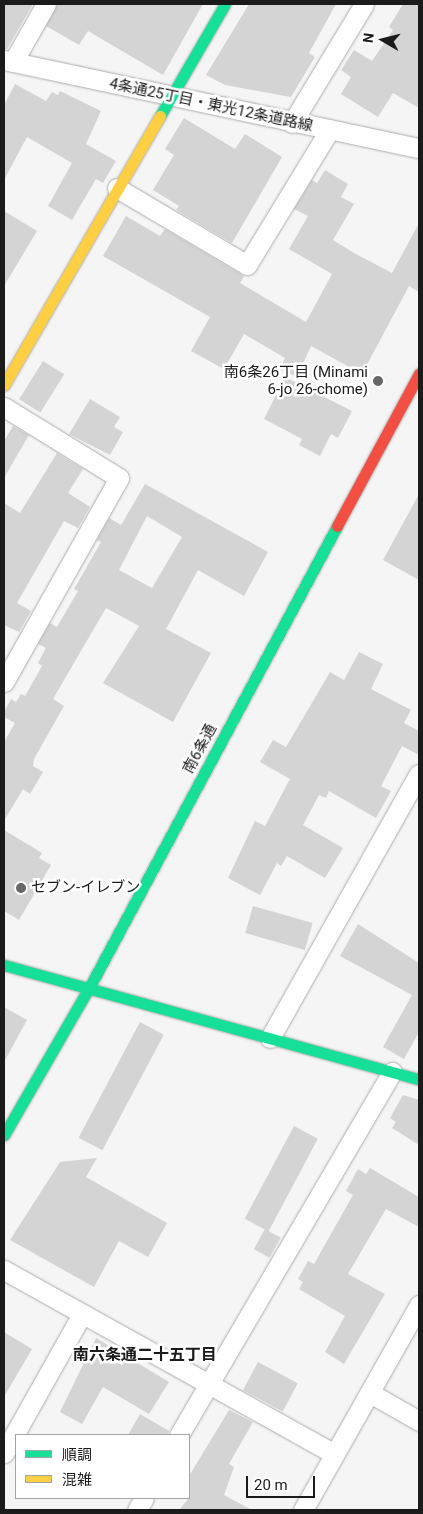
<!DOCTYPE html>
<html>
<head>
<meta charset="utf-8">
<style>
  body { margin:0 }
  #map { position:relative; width:423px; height:1514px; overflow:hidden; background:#f5f5f6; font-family:Roboto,"Noto Sans JP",sans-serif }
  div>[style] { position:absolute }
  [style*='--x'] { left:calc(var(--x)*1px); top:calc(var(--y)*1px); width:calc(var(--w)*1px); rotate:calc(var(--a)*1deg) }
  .building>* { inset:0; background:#d4d4d4; transform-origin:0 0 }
  .roads { filter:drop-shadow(0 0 1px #abacac) drop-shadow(0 0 1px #abacac) }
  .street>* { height:19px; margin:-9.5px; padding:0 9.5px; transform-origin:9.5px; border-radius:9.5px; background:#fefefe }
  .fast>* { height:11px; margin:-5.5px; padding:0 5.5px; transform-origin:5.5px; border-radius:5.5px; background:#16e098 }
  .slow>* { height:11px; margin:-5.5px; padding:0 5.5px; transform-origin:5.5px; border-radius:5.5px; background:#ffcf43 }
  .jam>* { height:11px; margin:-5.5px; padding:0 5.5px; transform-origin:5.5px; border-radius:5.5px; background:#f24e42 }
  .dots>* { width:14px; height:14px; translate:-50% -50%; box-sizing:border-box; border:2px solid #fff; border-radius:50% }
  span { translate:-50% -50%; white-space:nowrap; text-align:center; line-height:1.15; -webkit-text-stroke:5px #fff; paint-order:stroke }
  .street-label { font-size:15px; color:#1b1b1c }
  .poi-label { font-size:15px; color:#1b1b1c }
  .right { translate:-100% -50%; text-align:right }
  .left { translate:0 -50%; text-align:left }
  .neighbourhood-label { font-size:16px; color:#1b1b1c; font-weight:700 }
  .frame { position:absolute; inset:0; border:5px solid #1b1b1c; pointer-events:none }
  .legend { position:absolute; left:15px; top:1434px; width:175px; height:65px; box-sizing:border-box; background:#fff; border:1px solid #a4a4a4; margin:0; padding:6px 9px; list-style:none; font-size:15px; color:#1b1b1c }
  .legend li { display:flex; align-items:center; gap:10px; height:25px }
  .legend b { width:25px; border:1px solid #a4a4a4 }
  .north { position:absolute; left:358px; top:15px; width:50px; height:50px; -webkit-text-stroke:4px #fff; paint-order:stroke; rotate:278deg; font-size:14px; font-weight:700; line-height:20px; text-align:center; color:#1b1b1c }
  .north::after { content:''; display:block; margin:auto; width:18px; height:22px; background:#1b1b1c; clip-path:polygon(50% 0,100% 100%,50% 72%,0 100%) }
  .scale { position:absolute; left:246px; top:1476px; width:69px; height:22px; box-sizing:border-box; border:2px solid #1b1b1c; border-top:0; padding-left:6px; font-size:15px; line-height:18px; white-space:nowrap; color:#1b1b1c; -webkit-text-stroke:4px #fff; paint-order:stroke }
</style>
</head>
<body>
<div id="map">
  <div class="building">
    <div style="clip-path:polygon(4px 4px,33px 4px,7px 49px,4px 49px)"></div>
    <div style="clip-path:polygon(57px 4px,203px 4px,163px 75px,88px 31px,79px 45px,46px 26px)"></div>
    <div style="clip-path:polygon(249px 4px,336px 4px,309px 53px,315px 57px,291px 97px,225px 85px,206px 75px)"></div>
    <div style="clip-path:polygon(403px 4px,419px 4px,419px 108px,393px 93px,378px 117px,341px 94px,351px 77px,341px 70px,354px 50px,372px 61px,393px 30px,389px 27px)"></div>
    <div style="clip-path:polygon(15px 84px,46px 101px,52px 92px,58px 95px,60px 91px,101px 111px,86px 144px,116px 161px,103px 183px,96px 179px,72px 220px,48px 206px,72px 163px,27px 137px,4px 180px,4px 105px)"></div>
    <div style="clip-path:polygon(184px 118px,235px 149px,245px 134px,282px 157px,232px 243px,176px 210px,179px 206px,153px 190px,174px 155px,165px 149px)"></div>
    <div style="clip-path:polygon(325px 170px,348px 184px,341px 197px,354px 204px,333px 240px,354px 253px,392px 273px,419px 223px,419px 292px,409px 286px,362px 374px,311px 346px,297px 377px,280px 369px,285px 358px,244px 334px,224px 369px,191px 351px,210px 317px,103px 256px,126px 216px,160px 236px,165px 229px,244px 276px,240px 283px,306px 322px,332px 274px,289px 249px,308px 216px,294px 209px,312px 180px,317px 183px)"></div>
    <div style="clip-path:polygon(4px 211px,37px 231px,4px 286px)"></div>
    <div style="left:43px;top:361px;width:25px;height:45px;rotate:32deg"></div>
    <div style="clip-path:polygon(285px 377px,352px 411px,338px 438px,331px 434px,320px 456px,299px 445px,302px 439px,264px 419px)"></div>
    <div style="clip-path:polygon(90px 399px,120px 417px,114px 427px,123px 432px,110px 455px,69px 434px)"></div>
    <div style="clip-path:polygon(13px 426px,29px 435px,4px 478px,4px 441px)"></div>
    <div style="clip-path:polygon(57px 453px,83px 469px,68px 493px,90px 507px,78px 528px,64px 521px,17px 603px,31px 611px,19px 632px,4px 625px,4px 503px,20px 513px)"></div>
    <div style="clip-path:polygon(evenodd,145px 484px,268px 552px,244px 596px,198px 570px,166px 629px,211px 653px,173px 722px,103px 683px,139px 626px,106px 608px,53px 699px,64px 706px,34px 759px,33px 766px,43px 772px,30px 794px,23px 789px,4px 821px,4px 742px,15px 723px,4px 717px,4px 712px,11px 699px,16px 702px,21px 694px,25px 696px,42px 666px,38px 663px,46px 648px,38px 644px,50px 623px,57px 627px,78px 591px,74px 589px,101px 542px,97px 540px,109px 518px,121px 525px,145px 484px,147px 516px,182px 537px,152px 588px,119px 570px,147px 516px)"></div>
    <div style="clip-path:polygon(419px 494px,419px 580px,383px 560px)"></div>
    <div style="clip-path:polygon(359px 652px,383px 664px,371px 689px,411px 710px,404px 723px,419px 731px,419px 755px,402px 746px,381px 786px,391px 791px,376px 818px,329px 791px,326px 798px,319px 795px,303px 825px,343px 848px,325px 878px,287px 856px,281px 866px,277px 863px,260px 895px,228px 878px,255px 821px,265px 826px,290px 779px,260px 762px,273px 740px,286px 747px,330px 672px,344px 680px)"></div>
    <div style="clip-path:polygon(4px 830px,42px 853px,39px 858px,51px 865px,19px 920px,4px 911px)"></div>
    <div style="left:253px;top:906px;width:62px;height:28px;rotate:16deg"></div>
    <div style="clip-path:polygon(358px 924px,419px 963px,419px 1032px,404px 1059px,383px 1047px,412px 995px,340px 956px)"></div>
    <div style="clip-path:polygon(4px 1007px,27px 1020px,4px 1062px)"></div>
    <div style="left:140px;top:1022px;width:27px;height:131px;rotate:28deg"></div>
    <div style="clip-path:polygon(403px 1095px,419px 1100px,419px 1145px,392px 1128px,396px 1122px,390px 1118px)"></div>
    <div style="left:294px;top:1126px;width:27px;height:105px;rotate:28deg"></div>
    <div style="clip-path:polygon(97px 1158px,86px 1177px,167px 1223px,148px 1257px,119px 1241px,94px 1287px,10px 1240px,60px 1162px)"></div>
    <div style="clip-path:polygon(370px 1168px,419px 1197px,419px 1227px,386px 1209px,348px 1274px,385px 1294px,344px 1364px,325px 1352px,345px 1316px,299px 1289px,303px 1282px,298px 1279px,308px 1261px,314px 1264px,353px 1195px,346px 1191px,358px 1169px,366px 1174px)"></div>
    <div style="left:265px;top:1229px;width:18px;height:23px;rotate:29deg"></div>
    <div style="clip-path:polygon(4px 1332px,32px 1349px,4px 1397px)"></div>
    <div style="clip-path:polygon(96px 1338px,169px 1382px,149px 1414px,103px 1387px,82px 1424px,60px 1412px)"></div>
    <div style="left:258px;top:1362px;width:45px;height:32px;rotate:28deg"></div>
    <div style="clip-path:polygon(229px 1410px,253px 1422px,229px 1464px,234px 1467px,224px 1495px,252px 1510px,179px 1510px,189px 1498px,189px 1476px)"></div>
    <div style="clip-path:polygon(140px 1414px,169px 1431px,168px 1435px,128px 1435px)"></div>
  </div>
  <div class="roads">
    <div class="street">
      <div style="--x:4;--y:60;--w:424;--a:12"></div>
      <div style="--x:13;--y:62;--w:67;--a:-60.4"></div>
      <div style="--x:292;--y:123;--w:139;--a:-58.8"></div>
      <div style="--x:117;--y:188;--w:151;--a:30.6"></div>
      <div style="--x:247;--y:265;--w:159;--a:-58.6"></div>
      <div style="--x:4;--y:407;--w:135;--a:31.7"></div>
      <div style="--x:119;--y:478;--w:234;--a:119.4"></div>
      <div style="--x:270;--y:1038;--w:303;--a:-60.6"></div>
      <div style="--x:4;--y:1270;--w:378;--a:29.1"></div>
      <div style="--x:370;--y:1393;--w:56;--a:29.7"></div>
      <div style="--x:179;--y:1435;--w:421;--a:-59.6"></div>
      <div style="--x:4;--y:1453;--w:159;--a:-60.7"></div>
      <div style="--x:137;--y:1510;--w:14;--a:-60"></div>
      <div style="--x:303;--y:1510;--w:236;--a:-60.5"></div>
    </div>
    <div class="fast">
      <div style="--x:160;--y:116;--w:129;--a:-59.9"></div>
      <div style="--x:4;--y:965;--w:430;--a:15.4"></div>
      <div style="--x:4;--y:1135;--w:170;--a:-60"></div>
      <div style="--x:89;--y:988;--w:524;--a:-61.77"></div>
    </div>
    <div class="slow">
      <div style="--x:4;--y:385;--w:311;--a:-59.9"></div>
    </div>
    <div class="jam">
      <div style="--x:337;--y:526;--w:173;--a:-61.7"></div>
    </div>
  </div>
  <div class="dots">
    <div style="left:378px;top:381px;background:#676768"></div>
    <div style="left:21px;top:888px;background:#676768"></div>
  </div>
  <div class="street-label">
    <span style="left:211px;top:105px;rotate:12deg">4条通25丁目・東光12条道路線</span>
    <span style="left:200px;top:749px;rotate:-62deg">南6条通</span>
  </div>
  <div class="poi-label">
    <span class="right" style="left:368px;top:381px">南6条26丁目 (Minami<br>6-jo 26-chome)</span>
    <span class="left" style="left:31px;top:888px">セブン-イレブン</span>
  </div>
  <div class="neighbourhood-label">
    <span style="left:145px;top:1355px">南六条通二十五丁目</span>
  </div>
  <div class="frame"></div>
  <ul class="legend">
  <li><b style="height:6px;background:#16e098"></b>順調</li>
  <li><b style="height:6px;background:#ffcf43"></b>混雑</li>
  </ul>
  <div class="north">N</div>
  <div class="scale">20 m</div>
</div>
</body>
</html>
